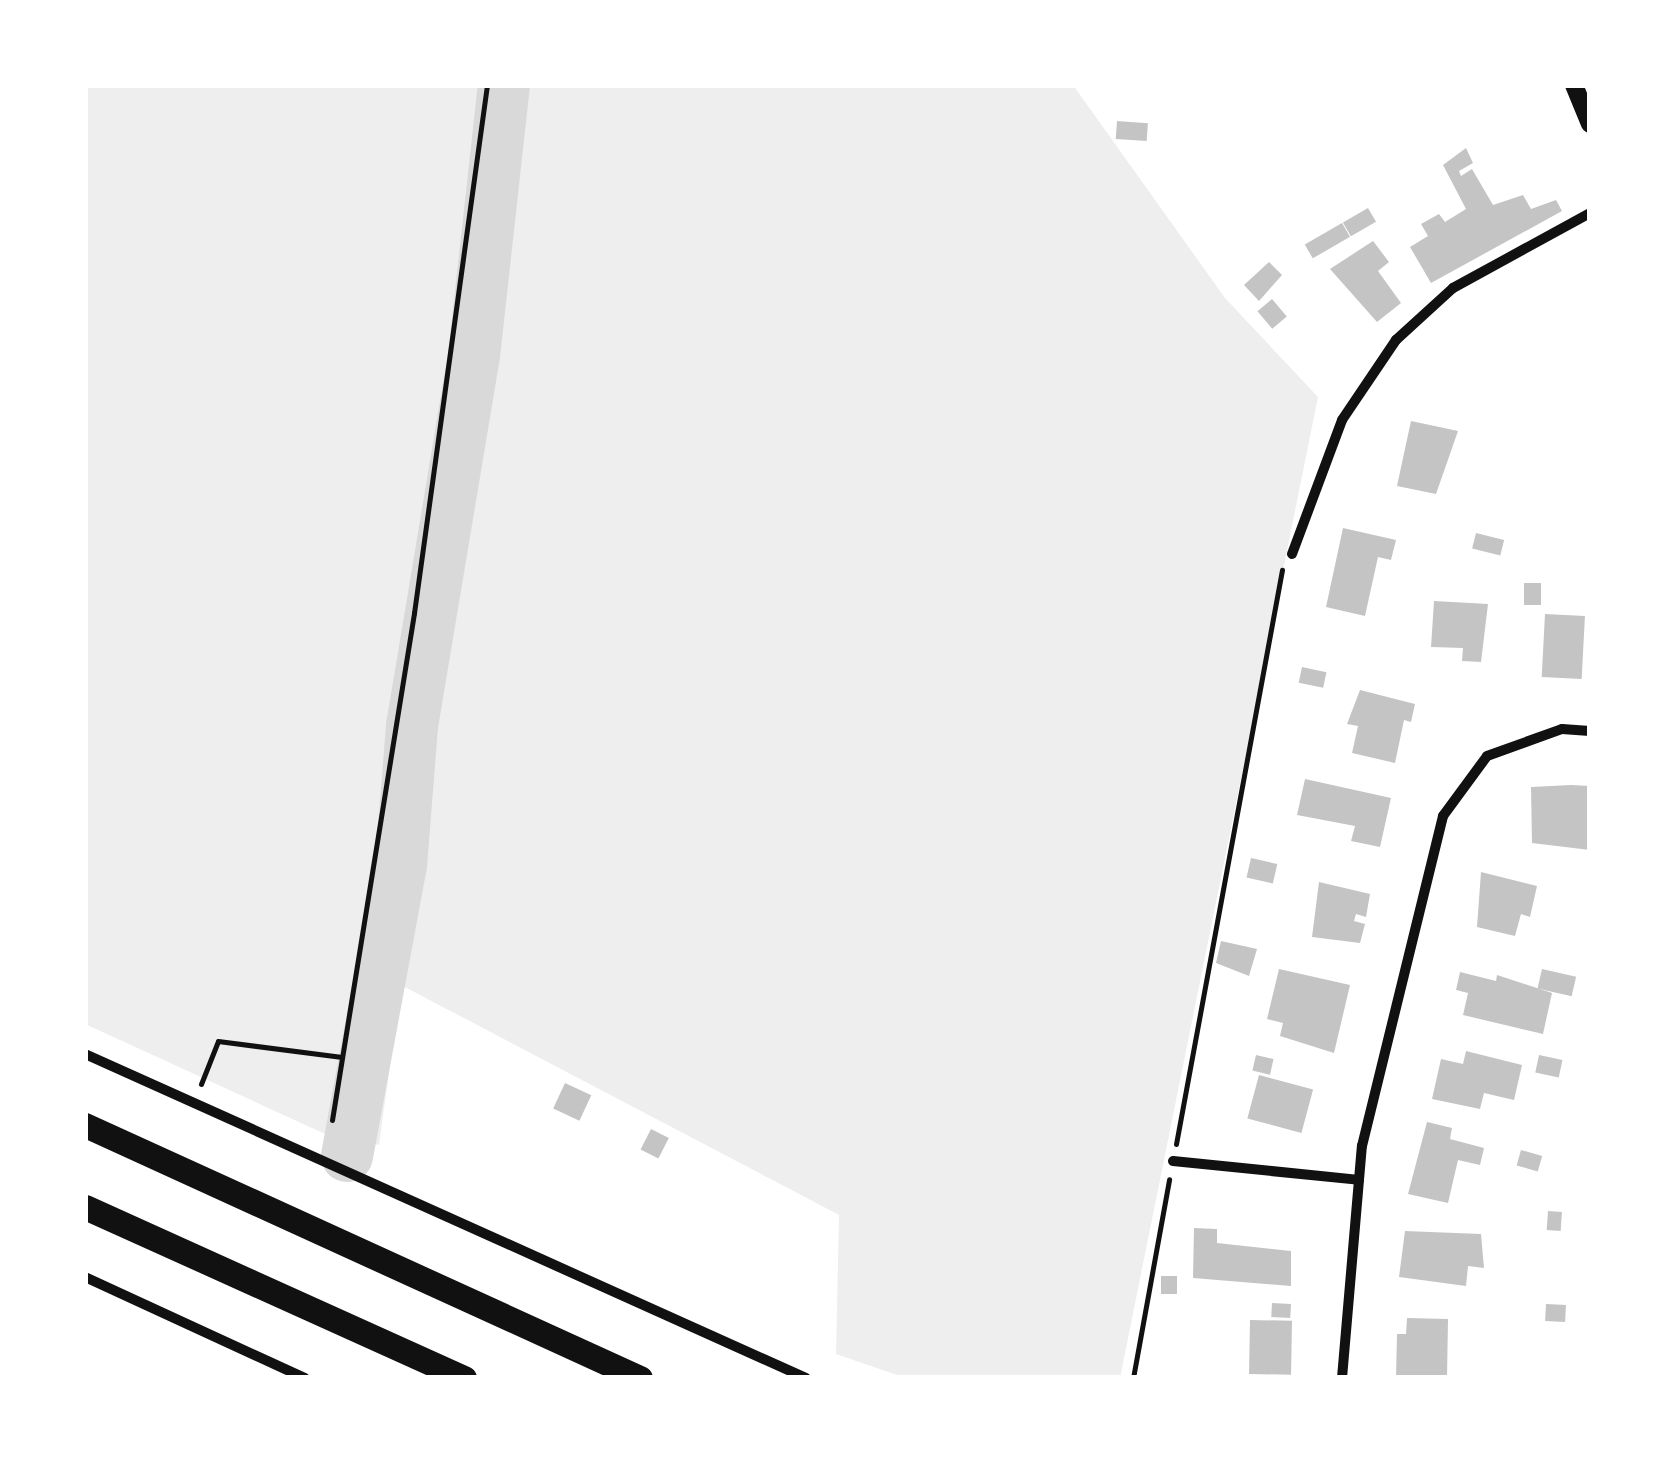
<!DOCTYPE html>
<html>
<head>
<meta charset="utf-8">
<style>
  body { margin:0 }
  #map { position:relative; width:1675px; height:1463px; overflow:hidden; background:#fff; font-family:"Open Sans",sans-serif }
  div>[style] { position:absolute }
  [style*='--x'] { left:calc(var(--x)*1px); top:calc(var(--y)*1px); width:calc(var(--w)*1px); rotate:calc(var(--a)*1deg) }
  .green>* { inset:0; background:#eee }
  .river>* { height:52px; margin:-26px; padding:0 26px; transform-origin:26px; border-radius:26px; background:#d9d9d9 }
  .building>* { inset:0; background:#c4c4c4; transform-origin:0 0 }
  .path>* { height:5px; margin:-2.5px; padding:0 2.5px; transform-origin:2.5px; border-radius:2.5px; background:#111 }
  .minor>* { height:10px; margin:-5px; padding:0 5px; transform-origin:5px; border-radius:5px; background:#111 }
  .tertiary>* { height:18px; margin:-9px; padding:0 9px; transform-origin:9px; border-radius:9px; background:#111 }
  .motorway>* { height:25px; margin:-12.5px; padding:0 12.5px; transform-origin:12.5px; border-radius:12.5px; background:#111 }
  span { translate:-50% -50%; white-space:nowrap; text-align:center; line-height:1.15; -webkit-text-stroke:9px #fff; paint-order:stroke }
  .frame { position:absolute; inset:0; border:88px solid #fff; pointer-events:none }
</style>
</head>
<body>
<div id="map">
  <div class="green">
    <div style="clip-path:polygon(85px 85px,1073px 85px,1225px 298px,1318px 397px,1120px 1378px,906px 1378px,836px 1354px,839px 1215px,401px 985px,379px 1145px,323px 1133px,85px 1024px)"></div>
  </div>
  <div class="river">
    <div style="--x:347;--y:1156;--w:295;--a:-79.5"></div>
    <div style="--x:401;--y:866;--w:140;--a:-85.5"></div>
    <div style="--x:412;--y:726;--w:375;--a:-80.5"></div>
    <div style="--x:474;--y:356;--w:273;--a:-83.7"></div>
  </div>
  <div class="building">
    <div style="left:1117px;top:121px;width:31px;height:18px;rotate:4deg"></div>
    <div style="clip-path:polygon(1466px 148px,1473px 163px,1459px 171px,1461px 176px,1472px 169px,1493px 205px,1523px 195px,1531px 209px,1556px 200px,1562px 211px,1431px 283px,1410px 247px,1428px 236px,1421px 224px,1439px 214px,1445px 222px,1466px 209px,1443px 165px)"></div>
    <div style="left:1368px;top:208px;width:16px;height:29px;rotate:60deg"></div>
    <div style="left:1342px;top:223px;width:16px;height:43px;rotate:60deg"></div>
    <div style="clip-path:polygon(1373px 241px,1389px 262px,1378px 271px,1401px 303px,1377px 322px,1330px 269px)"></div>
    <div style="clip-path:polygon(1269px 262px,1282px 275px,1259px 301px,1244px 285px)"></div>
    <div style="left:1272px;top:299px;width:23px;height:19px;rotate:50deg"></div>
    <div style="clip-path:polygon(1411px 421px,1458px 431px,1436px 494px,1397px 486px)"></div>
    <div style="clip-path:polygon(1343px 528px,1396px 540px,1391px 560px,1378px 557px,1365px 616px,1326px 607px)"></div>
    <div style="left:1476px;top:533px;width:29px;height:16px;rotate:14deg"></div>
    <div style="left:1524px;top:583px;width:17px;height:22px"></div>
    <div style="clip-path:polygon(1434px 601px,1488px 604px,1481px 662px,1462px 661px,1463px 648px,1431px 647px)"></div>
    <div style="left:1545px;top:614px;width:40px;height:63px;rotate:3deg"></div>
    <div style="left:1302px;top:667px;width:25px;height:16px;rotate:12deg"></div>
    <div style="clip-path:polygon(1360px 690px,1415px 704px,1411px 722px,1404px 720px,1395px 763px,1352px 753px,1358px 726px,1347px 724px)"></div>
    <div style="clip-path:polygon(1305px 779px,1391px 798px,1380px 847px,1351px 841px,1355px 826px,1297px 815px)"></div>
    <div style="clip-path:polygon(1571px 785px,1590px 786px,1590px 850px,1532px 843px,1531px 787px)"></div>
    <div style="left:1251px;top:858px;width:27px;height:20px;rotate:13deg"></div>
    <div style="clip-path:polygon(1481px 872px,1537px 886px,1530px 917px,1521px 914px,1515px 936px,1477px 927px)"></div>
    <div style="clip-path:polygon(1319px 882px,1370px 894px,1366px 917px,1356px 914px,1354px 921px,1365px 924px,1360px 943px,1312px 937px)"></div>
    <div style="clip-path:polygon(1221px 941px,1257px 949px,1249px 976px,1216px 963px)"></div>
    <div style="clip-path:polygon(1279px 969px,1350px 985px,1334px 1053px,1280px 1036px,1283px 1023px,1267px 1019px)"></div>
    <div style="left:1542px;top:969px;width:35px;height:20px;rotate:13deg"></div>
    <div style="clip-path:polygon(1460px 972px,1496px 981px,1497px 975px,1552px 993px,1543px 1034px,1463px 1015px,1468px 993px,1456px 990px)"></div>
    <div style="clip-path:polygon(1466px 1051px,1522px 1065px,1514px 1100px,1484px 1093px,1480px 1109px,1432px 1099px,1441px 1059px,1463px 1064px)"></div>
    <div style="left:1256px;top:1055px;width:18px;height:16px;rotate:13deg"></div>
    <div style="left:1539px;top:1055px;width:24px;height:18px;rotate:12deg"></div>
    <div style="left:1259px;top:1075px;width:56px;height:45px;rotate:15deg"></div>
    <div style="left:565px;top:1083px;width:29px;height:28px;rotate:25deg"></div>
    <div style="clip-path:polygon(1427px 1122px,1452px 1128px,1450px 1139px,1484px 1148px,1480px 1165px,1458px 1160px,1448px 1203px,1408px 1194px)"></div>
    <div style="left:651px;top:1129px;width:20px;height:23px;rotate:27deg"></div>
    <div style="left:1521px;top:1150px;width:22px;height:16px;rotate:16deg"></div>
    <div style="left:1548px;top:1211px;width:14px;height:19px;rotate:4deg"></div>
    <div style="clip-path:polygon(1194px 1228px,1217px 1229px,1217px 1243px,1291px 1251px,1291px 1286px,1193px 1278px)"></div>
    <div style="clip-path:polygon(1405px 1231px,1481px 1234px,1484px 1268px,1468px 1266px,1466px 1286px,1399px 1277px)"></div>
    <div style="left:1161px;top:1276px;width:16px;height:18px"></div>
    <div style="left:1272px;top:1303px;width:19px;height:14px;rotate:3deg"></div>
    <div style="left:1546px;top:1304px;width:20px;height:17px;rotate:3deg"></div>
    <div style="clip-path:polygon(1407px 1318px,1448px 1319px,1447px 1378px,1396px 1377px,1397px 1334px,1406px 1334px)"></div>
    <div style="left:1250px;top:1320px;width:42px;height:54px;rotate:1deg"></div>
  </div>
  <div class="path">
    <div style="--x:201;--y:1084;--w:46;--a:-68.4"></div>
    <div style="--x:218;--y:1041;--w:125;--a:7.4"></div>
    <div style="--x:332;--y:1120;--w:514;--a:-80.81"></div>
    <div style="--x:414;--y:613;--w:533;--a:-82.13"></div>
    <div style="--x:1176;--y:1144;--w:584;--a:-79.54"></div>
    <div style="--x:1133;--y:1378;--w:202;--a:-79.7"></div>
  </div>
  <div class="minor">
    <div style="--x:1292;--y:554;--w:143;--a:-69.5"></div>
    <div style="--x:1342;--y:420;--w:97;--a:-56"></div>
    <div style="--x:1396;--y:340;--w:77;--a:-42.4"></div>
    <div style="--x:1453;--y:288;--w:156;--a:-28.7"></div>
    <div style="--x:85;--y:1054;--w:790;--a:24.2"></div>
    <div style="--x:1173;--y:1161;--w:187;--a:5.8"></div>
    <div style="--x:85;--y:1277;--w:242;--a:24.7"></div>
    <div style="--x:1342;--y:1378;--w:233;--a:-85.1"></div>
    <div style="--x:1362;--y:1146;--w:340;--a:-76.2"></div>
    <div style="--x:1443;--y:816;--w:74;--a:-53.7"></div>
    <div style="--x:1487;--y:756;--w:80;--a:-19.8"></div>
    <div style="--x:1562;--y:729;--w:28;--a:4"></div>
  </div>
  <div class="tertiary">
    <div style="--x:1574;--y:85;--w:42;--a:67.7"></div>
  </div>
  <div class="motorway">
    <div style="--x:85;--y:1125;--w:610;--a:24.51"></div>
    <div style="--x:85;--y:1207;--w:416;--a:24.3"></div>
  </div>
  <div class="frame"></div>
</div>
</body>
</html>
